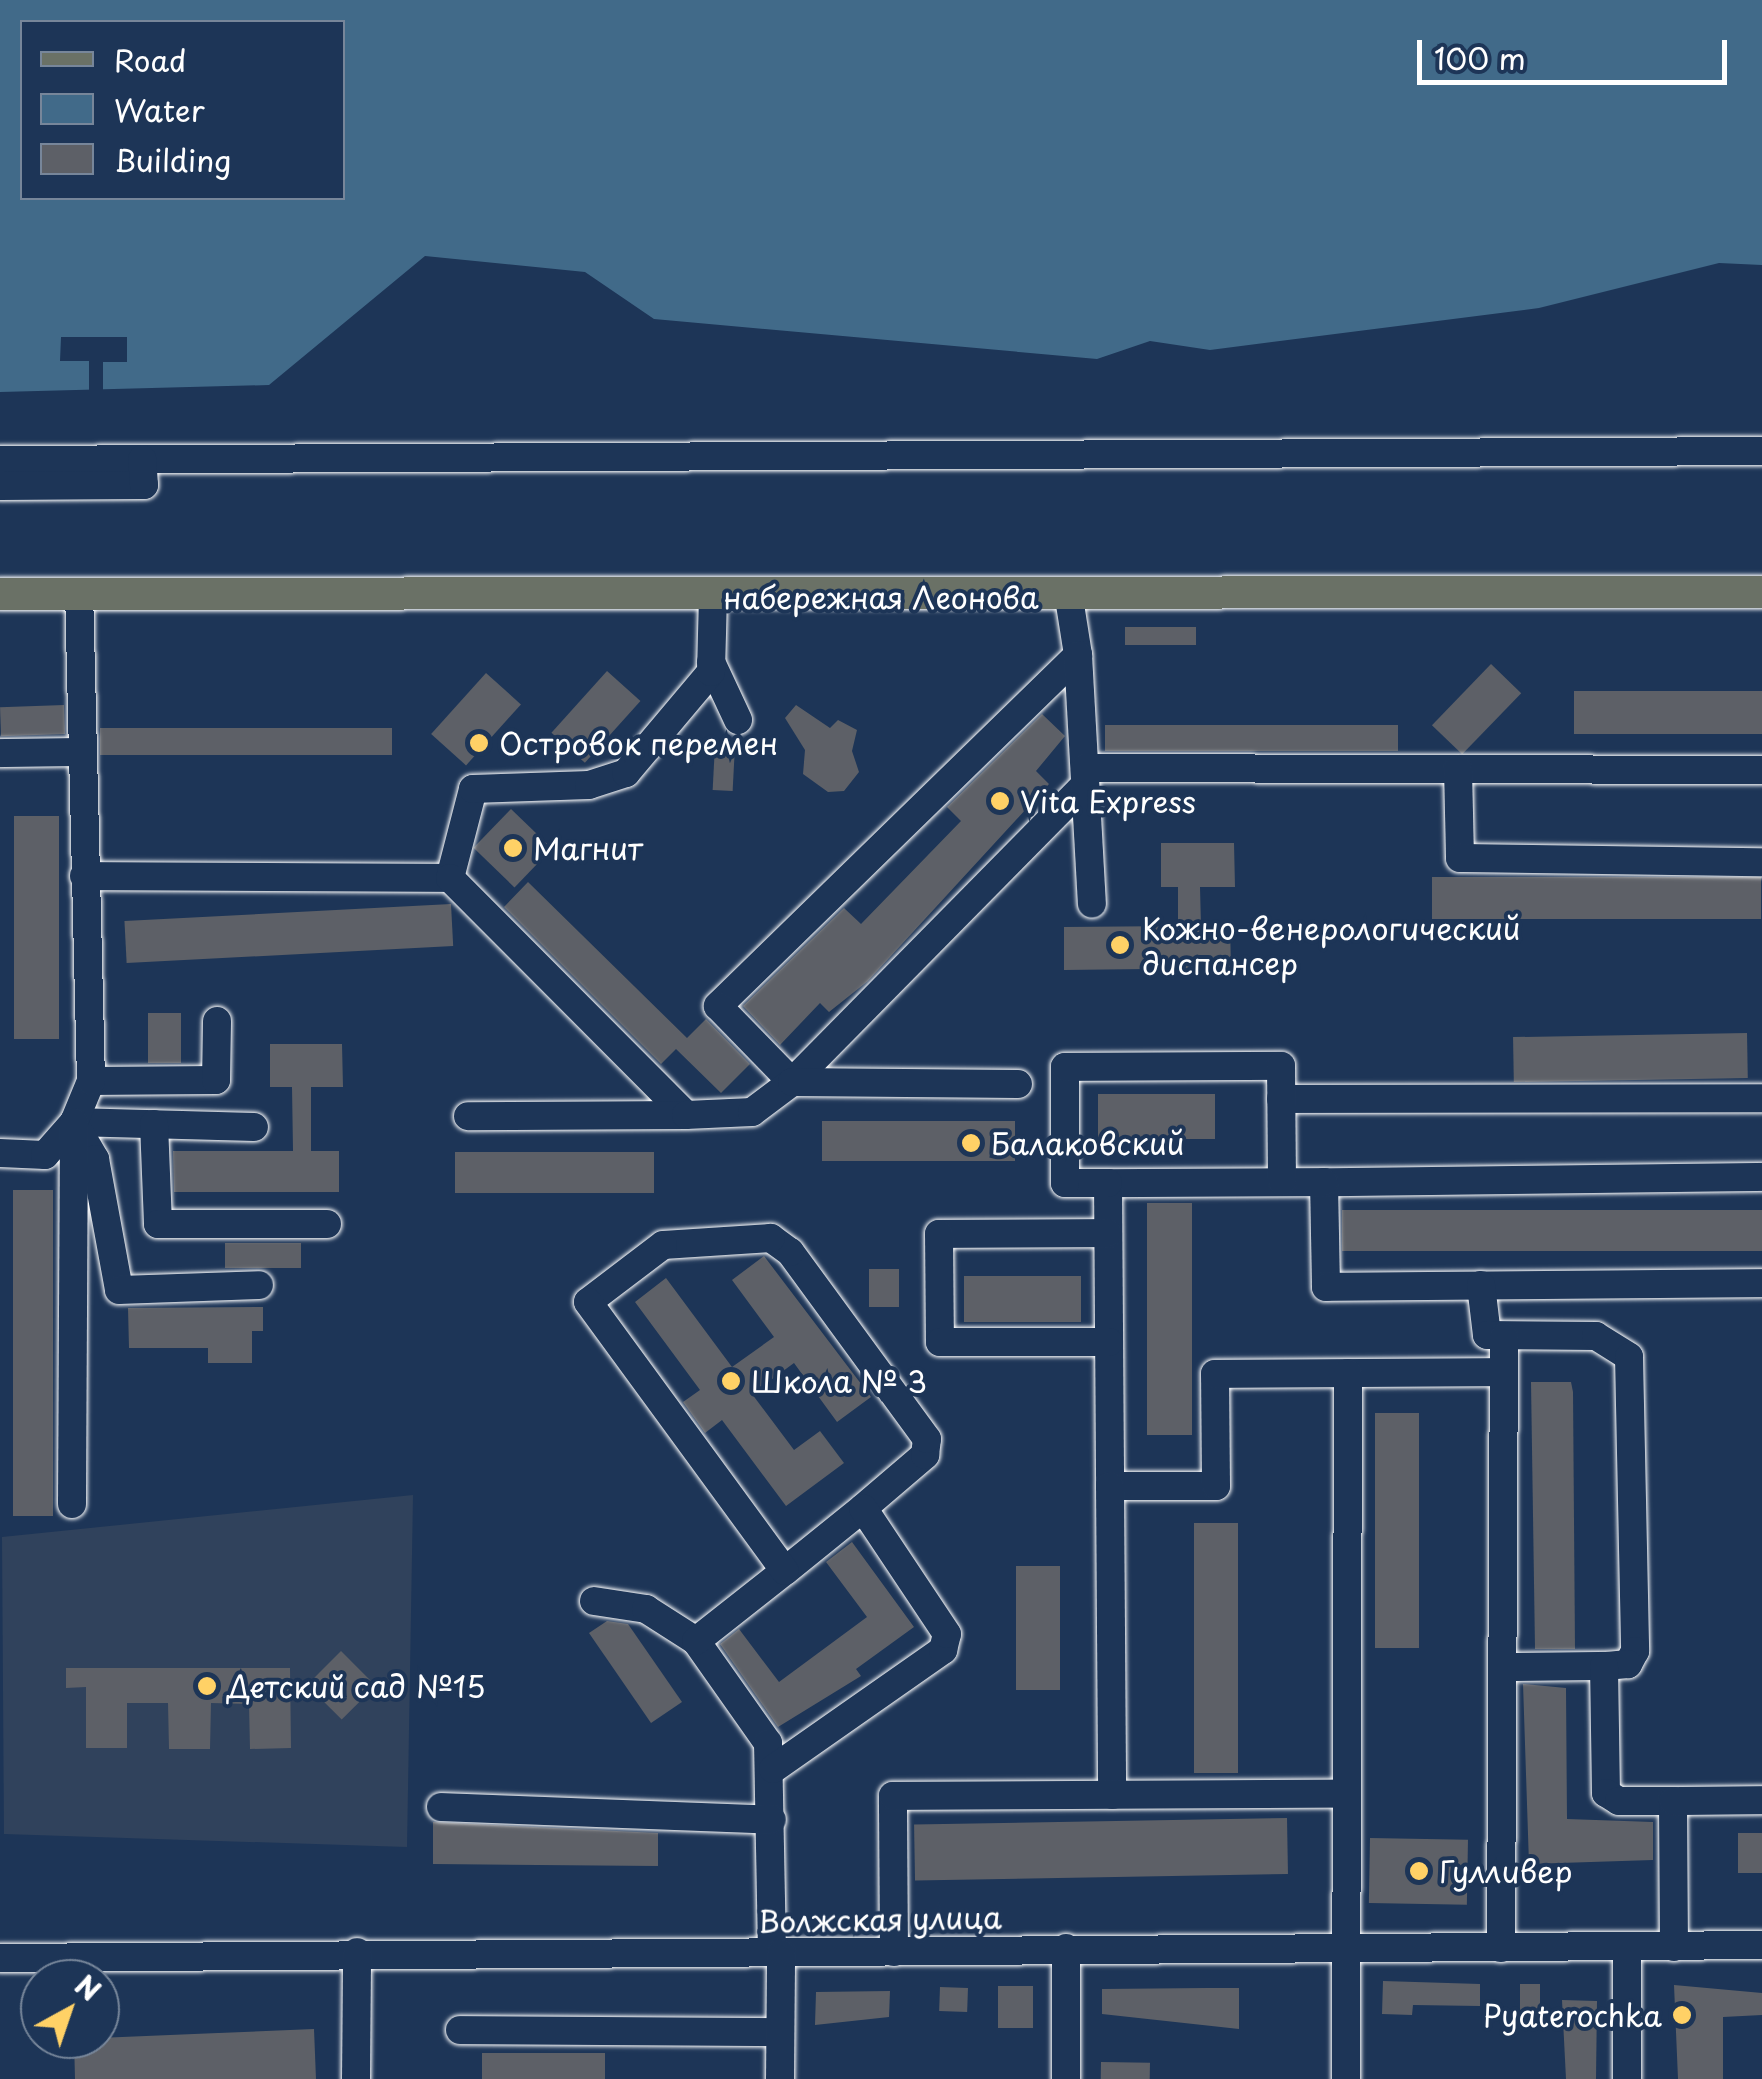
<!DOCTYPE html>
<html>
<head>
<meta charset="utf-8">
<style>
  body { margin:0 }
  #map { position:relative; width:1762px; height:2079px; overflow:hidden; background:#1d3557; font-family:"Playpen Sans",sans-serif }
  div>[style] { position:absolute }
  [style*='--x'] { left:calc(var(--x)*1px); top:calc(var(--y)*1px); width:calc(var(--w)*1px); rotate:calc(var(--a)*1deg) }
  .built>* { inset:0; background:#30425c }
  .water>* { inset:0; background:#416a89 }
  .pier>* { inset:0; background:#1d3557 }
  .building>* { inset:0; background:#5d6067; transform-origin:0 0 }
  .roads { filter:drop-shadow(0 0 2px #fff) drop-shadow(0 0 2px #fff) }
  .minor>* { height:28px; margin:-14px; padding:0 14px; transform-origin:14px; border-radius:14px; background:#1d3557 }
  .major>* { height:32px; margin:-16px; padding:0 16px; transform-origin:16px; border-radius:16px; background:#6a7166 }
  .dots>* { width:28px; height:28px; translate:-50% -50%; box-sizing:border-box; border:5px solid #1d3557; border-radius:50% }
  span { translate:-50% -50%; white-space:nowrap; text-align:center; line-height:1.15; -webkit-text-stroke:8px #1d3557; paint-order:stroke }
  .street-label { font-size:30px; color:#fff }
  .poi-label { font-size:30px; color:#fff }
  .left { translate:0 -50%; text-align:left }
  .right { translate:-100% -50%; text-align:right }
  .legend { position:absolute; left:20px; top:20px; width:325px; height:180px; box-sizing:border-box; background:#1d3557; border:2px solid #77869a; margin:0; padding:12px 18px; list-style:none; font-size:30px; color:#fff }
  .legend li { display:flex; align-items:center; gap:20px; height:50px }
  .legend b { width:50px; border:2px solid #77869a }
  .north { position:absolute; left:20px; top:1959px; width:100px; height:100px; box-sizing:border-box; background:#1d3557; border:2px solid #77869a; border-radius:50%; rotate:40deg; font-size:28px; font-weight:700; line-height:40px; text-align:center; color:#fff }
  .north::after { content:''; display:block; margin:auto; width:35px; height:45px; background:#ffd166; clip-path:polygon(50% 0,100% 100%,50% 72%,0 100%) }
  .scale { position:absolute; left:1417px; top:40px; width:310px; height:45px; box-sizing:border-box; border:5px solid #fff; border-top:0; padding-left:12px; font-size:30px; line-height:35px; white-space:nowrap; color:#fff; -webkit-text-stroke:8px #1d3557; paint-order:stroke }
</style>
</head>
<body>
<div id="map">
  <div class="built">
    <div style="clip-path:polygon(413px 1495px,407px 1847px,4px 1834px,2px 1537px)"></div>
  </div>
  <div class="water">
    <div style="clip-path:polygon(evenodd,0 0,1762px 0,1762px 265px,1719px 263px,1539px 308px,1210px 350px,1150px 341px,1097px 359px,654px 319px,585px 272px,425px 256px,269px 385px,0 392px,0 0,22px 22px,342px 22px,342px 198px,22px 198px,22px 22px)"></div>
  </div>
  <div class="pier">
    <div style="clip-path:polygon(61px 337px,127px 337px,127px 362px,103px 362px,103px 396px,89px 396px,89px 361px,60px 361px)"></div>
  </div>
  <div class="building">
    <div style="left:1125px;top:627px;width:71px;height:18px"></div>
    <div style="left:1491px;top:664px;width:42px;height:85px;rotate:44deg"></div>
    <div style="left:607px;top:671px;width:45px;height:83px;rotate:42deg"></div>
    <div style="left:486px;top:673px;width:47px;height:82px;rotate:42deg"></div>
    <div style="left:1762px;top:691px;width:43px;height:188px;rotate:90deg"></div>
    <div style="left:64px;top:705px;width:29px;height:64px;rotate:88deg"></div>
    <div style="clip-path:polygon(796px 705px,830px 728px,838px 720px,857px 730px,852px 751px,859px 772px,844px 791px,828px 792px,803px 774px,805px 750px,785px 718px)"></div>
    <div style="clip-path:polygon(1042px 714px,1065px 736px,1036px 771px,1049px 784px,868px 981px,829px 1012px,820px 1003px,780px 1045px,743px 1006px,844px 908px,861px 924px,961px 821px,947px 807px)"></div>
    <div style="left:1398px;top:725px;width:26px;height:293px;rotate:90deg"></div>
    <div style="left:100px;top:728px;width:292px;height:27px"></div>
    <div style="left:715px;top:745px;width:20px;height:45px;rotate:3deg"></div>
    <div style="left:511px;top:809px;width:57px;height:54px;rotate:44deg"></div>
    <div style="left:14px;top:816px;width:45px;height:223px"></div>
    <div style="clip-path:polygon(1161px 843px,1234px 843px,1235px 887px,1200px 887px,1201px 926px,1230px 926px,1231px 968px,1064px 970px,1064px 927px,1178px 926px,1178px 887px,1161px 887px)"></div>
    <div style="left:1432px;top:877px;width:329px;height:42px"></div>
    <div style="clip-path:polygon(528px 882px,687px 1038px,706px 1019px,750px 1064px,721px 1093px,676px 1049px,661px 1064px,504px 907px)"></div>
    <div style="left:451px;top:904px;width:42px;height:327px;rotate:87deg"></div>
    <div style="left:148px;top:1013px;width:33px;height:50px"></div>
    <div style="left:1747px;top:1033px;width:45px;height:234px;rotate:89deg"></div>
    <div style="clip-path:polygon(270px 1044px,342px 1044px,343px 1087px,311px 1087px,311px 1151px,339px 1151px,339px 1192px,174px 1192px,173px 1151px,293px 1151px,292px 1087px,270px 1087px)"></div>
    <div style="left:1215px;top:1094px;width:45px;height:117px;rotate:90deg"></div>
    <div style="left:822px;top:1121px;width:193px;height:40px"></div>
    <div style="left:455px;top:1152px;width:199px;height:41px"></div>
    <div style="left:13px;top:1190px;width:40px;height:326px"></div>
    <div style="left:1192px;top:1203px;width:232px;height:45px;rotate:90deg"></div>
    <div style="left:1762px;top:1210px;width:41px;height:420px;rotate:90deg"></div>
    <div style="left:225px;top:1243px;width:76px;height:25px"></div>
    <div style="clip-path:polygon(764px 1256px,871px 1397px,837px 1422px,794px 1363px,752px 1394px,794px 1450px,820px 1431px,844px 1463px,786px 1506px,722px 1420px,705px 1433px,683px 1402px,700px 1390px,635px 1302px,666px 1278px,732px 1367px,774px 1337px,732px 1280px)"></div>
    <div style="left:869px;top:1269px;width:30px;height:38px"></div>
    <div style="left:1081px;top:1276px;width:46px;height:117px;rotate:90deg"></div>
    <div style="clip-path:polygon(263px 1307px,263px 1331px,252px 1331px,252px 1363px,208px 1363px,208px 1348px,129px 1348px,128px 1308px)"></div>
    <div style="clip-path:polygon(1531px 1382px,1571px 1382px,1573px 1392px,1575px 1649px,1535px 1649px)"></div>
    <div style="left:1419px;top:1413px;width:235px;height:44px;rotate:90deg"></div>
    <div style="left:1194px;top:1523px;width:44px;height:250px"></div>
    <div style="clip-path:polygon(852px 1542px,914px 1627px,856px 1669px,861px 1676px,778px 1727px,720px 1644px,739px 1629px,779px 1682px,867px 1617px,826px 1562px)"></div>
    <div style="left:1016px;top:1566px;width:44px;height:124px"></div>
    <div style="clip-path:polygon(607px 1621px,628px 1624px,682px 1702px,651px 1723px,589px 1633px)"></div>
    <div style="left:341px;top:1651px;width:49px;height:48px;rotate:45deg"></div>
    <div style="clip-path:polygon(66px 1668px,290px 1668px,291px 1748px,250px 1749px,249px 1704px,211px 1703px,210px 1749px,169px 1749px,168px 1703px,127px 1703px,127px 1748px,86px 1748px,86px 1687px,66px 1688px)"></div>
    <div style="clip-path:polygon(1523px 1684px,1566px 1688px,1567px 1819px,1653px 1822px,1653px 1860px,1529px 1864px)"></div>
    <div style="left:1287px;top:1818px;width:56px;height:373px;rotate:89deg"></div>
    <div style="clip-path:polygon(433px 1822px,658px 1833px,658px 1866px,433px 1864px)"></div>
    <div style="left:1738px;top:1833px;width:24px;height:40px"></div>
    <div style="left:1370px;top:1838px;width:98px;height:65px;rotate:1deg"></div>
    <div style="clip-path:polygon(1383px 1981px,1480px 1984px,1480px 2006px,1413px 2005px,1412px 2015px,1382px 2014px)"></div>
    <div style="left:1520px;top:1984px;width:20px;height:26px"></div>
    <div style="clip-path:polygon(1674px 1985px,1762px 1993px,1762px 2015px,1723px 2017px,1723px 2079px,1678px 2079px)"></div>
    <div style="left:998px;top:1986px;width:35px;height:42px"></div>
    <div style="left:940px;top:1987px;width:28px;height:24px;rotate:2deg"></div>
    <div style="clip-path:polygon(1206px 1988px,1239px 1988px,1239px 2029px,1102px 2014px,1102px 1989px)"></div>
    <div style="clip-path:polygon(890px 1991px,889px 2017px,815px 2025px,816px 1992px)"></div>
    <div style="clip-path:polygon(1562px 2000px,1597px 2001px,1596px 2079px,1566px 2079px)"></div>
    <div style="clip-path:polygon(314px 2029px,316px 2079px,75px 2079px,74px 2039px)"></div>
    <div style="left:482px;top:2053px;width:123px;height:26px"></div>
    <div style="left:1101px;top:2062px;width:49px;height:17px;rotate:1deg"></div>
  </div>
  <div class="roads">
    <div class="minor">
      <div style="--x:0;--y:460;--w:1762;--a:-0.29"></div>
      <div style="--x:0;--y:486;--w:144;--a:-0.4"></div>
      <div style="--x:144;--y:485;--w:26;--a:-94"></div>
      <div style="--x:1069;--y:598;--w:58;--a:81"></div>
      <div style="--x:1078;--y:655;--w:503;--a:135.73"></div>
      <div style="--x:718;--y:1006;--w:106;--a:45.8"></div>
      <div style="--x:792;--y:1082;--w:417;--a:-45.4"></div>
      <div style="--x:1078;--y:655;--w:249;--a:86.8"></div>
      <div style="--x:711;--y:662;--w:64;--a:65"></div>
      <div style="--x:0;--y:753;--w:82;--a:-0.7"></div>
      <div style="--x:1085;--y:768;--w:677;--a:0.17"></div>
      <div style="--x:1458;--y:769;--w:89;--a:88.7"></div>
      <div style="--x:1460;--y:858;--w:302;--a:0.8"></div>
      <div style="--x:84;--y:876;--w:366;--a:0.3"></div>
      <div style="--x:450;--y:878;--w:92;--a:-75.5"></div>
      <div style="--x:473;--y:789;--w:116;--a:-2"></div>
      <div style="--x:589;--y:785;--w:39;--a:-18"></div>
      <div style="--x:626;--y:773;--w:132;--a:-49.9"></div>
      <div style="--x:711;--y:672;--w:76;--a:-88.5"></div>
      <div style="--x:450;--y:878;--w:334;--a:45.1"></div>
      <div style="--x:686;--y:1115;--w:218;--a:179.7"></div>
      <div style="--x:91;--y:1081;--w:125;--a:-0.5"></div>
      <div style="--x:216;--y:1080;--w:59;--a:-89"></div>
      <div style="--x:1281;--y:1099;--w:481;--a:-0.1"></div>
      <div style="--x:686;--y:1115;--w:66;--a:-2.6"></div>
      <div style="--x:752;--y:1112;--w:50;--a:-36.9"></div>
      <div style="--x:792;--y:1082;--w:226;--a:0.5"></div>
      <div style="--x:74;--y:1122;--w:180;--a:1.6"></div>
      <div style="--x:74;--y:1123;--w:42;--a:59.7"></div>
      <div style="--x:95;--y:1159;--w:133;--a:79.6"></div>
      <div style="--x:119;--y:1290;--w:140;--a:-2"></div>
      <div style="--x:154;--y:1124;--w:100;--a:87.7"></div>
      <div style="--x:158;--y:1224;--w:169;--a:0"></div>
      <div style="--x:0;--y:1153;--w:45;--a:2.5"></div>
      <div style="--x:45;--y:1155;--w:44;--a:-48.7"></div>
      <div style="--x:74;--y:1122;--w:44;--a:-67.5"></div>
      <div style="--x:91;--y:1081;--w:487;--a:-91.4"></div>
      <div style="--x:1762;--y:1177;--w:438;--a:179.3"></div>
      <div style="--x:1324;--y:1182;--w:105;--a:88.9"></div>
      <div style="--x:1326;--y:1287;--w:436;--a:-0.5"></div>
      <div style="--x:1324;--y:1182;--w:216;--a:179.7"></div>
      <div style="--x:1108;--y:1183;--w:303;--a:89.6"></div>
      <div style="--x:1110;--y:1486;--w:106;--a:0"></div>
      <div style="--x:1216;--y:1486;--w:112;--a:-90.5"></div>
      <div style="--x:1215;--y:1374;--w:289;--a:-0.4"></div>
      <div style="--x:1108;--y:1183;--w:43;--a:180"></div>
      <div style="--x:1065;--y:1183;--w:116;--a:-90"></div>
      <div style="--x:1065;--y:1067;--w:216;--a:-0.3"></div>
      <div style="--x:1281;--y:1066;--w:116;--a:89.5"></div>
      <div style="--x:1108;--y:1233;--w:169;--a:179.7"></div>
      <div style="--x:939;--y:1234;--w:108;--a:89.5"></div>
      <div style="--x:940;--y:1342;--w:169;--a:0"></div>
      <div style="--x:1481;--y:1285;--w:50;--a:83.2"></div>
      <div style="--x:1487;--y:1335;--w:109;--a:0.5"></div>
      <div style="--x:1596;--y:1336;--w:39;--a:32"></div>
      <div style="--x:1629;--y:1357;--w:294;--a:88.8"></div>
      <div style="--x:1635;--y:1651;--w:15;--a:118"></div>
      <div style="--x:1628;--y:1664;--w:24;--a:175"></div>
      <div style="--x:1110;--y:1486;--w:309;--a:89.6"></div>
      <div style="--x:72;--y:1504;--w:382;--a:-89.7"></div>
      <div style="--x:594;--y:1601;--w:53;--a:8.7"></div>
      <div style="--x:646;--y:1609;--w:59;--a:32.6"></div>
      <div style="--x:696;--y:1641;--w:125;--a:54.8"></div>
      <div style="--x:768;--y:1743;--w:210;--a:88.9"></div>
      <div style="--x:696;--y:1641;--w:113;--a:-38.2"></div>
      <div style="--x:785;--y:1571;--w:100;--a:-38.9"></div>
      <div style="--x:863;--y:1508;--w:82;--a:-40.5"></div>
      <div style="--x:925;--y:1455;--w:16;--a:-83"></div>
      <div style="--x:927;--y:1439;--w:232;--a:-126.2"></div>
      <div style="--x:790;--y:1252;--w:24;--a:-144"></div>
      <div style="--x:771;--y:1238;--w:108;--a:176.3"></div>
      <div style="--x:663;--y:1245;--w:94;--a:142.8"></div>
      <div style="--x:588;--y:1302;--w:333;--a:53.8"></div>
      <div style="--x:1508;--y:1667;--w:96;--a:-0.6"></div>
      <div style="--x:1604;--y:1666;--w:127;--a:89.1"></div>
      <div style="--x:1606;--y:1793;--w:15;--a:32"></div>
      <div style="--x:1619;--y:1801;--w:54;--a:0"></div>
      <div style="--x:773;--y:1769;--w:208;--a:-35"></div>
      <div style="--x:943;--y:1650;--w:16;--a:-76"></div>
      <div style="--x:947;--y:1634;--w:151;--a:-123.7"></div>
      <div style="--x:441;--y:1807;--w:331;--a:2.2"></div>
      <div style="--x:1674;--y:1947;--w:146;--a:-90.4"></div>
      <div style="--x:1673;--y:1801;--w:89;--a:-0.6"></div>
      <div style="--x:1066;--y:1948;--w:131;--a:90"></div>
      <div style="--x:1501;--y:1948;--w:611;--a:-89.72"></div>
      <div style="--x:1627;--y:1948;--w:131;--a:90"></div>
      <div style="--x:894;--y:1952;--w:156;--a:-90.4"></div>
      <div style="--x:893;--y:1796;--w:454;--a:-0.3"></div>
      <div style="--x:0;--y:1958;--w:1762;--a:-0.42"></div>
      <div style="--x:460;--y:2030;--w:320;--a:0.4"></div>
      <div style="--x:356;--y:2079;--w:127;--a:-89.5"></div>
      <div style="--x:780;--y:2079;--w:126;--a:-89.5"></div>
      <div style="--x:1346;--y:2079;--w:706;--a:-89.84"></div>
    </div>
    <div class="major">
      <div style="--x:0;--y:594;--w:1762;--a:-0.07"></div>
    </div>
  </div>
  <div class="dots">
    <div style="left:479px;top:743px;background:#ffd166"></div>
    <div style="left:1000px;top:801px;background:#ffd166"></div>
    <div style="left:513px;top:848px;background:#ffd166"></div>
    <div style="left:1120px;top:945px;background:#ffd166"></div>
    <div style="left:971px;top:1143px;background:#ffd166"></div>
    <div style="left:731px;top:1381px;background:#ffd166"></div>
    <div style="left:207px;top:1686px;background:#ffd166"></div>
    <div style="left:1419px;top:1871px;background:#ffd166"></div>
    <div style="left:1682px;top:2015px;background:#ffd166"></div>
  </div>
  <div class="street-label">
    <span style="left:881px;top:597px">набережная Леонова</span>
    <span style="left:880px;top:1919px;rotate:-1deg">Волжская улица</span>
  </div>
  <div class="poi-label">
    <span class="left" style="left:499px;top:743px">Островок перемен</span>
    <span class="left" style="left:1020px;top:801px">Vita Express</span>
    <span class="left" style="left:533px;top:848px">Магнит</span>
    <span class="left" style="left:1142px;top:945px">Кожно-венерологический<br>диспансер</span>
    <span class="left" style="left:991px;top:1143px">Балаковский</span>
    <span class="left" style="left:751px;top:1381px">Школа № 3</span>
    <span class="left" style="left:227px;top:1686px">Детский сад №15</span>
    <span class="left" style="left:1439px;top:1871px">Гулливер</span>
    <span class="right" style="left:1662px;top:2015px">Pyaterochka</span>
  </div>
  <ul class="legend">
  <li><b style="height:12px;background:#6a7166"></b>Road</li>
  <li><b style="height:28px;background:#416a89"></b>Water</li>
  <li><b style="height:28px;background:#5d6067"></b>Building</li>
  </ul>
  <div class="north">N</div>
  <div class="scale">100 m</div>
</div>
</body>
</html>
